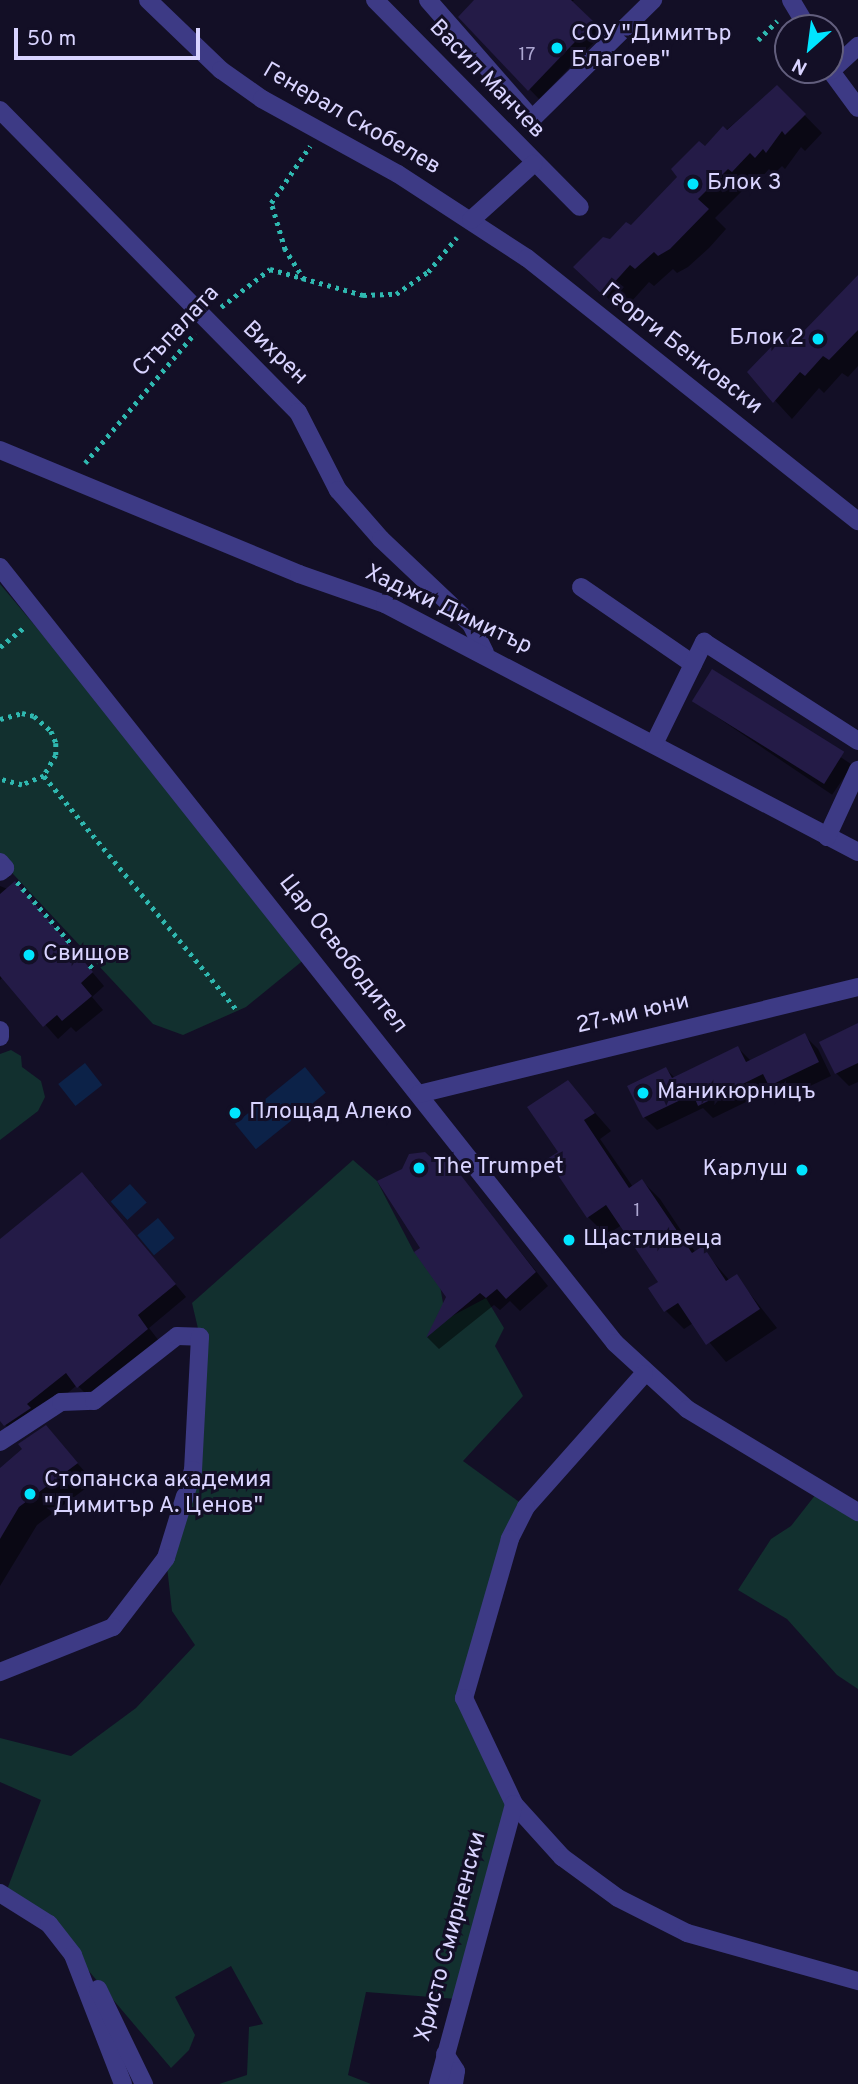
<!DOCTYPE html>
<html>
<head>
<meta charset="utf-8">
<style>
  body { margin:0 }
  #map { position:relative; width:858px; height:2084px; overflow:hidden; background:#130f26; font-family:Overpass,sans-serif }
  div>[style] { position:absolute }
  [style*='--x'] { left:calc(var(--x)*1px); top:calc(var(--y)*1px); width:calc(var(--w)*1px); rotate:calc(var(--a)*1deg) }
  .green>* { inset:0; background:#12302f }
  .water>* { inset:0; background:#0c2248; transform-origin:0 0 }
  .shadow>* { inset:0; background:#0007; transform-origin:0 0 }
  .building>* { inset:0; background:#241b47; transform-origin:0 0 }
  .path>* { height:4.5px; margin-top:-2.25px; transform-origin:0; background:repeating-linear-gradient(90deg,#2fb8b0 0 3.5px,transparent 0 8.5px) }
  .minor>* { height:18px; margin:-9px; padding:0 9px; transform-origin:9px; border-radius:9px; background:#3d3a85 }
  .dots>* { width:19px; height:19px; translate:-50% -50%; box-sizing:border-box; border:4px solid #130f26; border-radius:50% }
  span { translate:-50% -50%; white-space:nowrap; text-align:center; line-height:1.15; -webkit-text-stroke:6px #130f26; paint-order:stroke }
  .number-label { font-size:19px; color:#aca6d1 }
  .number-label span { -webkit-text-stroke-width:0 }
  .poi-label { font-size:23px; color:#d9d4ff }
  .left { translate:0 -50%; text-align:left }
  .right { translate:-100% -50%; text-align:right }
  .street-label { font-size:23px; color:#d9d4ff }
  .north { position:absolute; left:774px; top:14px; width:70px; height:70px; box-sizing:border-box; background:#130f26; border:2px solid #625e7d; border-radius:50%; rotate:208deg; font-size:19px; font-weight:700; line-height:28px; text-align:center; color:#d9d4ff }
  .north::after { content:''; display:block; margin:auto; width:24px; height:32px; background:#00e5ff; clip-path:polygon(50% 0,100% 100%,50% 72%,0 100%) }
  .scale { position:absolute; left:14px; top:28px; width:186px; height:32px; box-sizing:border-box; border:4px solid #d9d4ff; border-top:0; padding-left:9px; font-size:21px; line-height:24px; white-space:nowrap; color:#d9d4ff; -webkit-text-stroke:5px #130f26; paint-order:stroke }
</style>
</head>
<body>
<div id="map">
  <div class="green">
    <div style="clip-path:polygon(0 584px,311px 954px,246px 1007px,183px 1035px,153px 1024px,0 860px)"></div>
    <div style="clip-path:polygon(11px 1050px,21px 1056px,22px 1067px,41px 1081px,45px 1097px,38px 1111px,0 1140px,0 1054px)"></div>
    <div style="clip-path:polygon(353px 1160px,377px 1181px,414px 1252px,438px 1274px,443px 1303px,452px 1316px,486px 1298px,504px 1328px,495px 1346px,523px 1396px,463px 1461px,526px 1507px,464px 1698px,514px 1804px,457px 1999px,366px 1992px,348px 2075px,371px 2084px,219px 2084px,247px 2075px,249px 2027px,263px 2024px,231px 1966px,175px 1997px,195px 2035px,189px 2050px,171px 2068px,49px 1924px,5px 1895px,41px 1800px,0 1782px,0 1738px,71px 1756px,136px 1708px,195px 1645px,172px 1611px,166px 1558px,193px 1470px,200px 1337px,192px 1303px)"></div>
    <div style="clip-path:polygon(820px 1489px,858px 1512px,858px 1689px,837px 1675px,787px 1619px,738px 1590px,771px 1539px,791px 1526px)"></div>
  </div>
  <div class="water">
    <div style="left:85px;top:1063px;width:28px;height:34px;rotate:52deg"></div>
    <div style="left:305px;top:1067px;width:33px;height:90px;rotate:51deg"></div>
    <div style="left:130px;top:1184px;width:25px;height:26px;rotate:48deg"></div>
    <div style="left:158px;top:1218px;width:26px;height:27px;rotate:50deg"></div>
  </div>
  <div class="shadow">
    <div style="clip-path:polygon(476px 0,574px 0,571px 3px,603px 33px,539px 99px,460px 17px)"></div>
    <div style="clip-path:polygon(777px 87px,822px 133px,805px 151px,801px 147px,785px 169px,782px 166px,774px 174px,769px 169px,751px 189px,747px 186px,715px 218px,726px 229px,709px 248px,688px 267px,677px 273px,673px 269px,654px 286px,649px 282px,622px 312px,576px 267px,631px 227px,705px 148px)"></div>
    <div style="clip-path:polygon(858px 276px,858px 366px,848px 377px,842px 373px,824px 393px,819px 388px,792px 419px,749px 372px,801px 336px)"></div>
    <div style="left:713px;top:671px;width:168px;height:36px;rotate:34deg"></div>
    <div style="clip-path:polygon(0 886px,28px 897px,104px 986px,92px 997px,103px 1010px,76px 1032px,71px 1027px,58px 1039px,3px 977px,0 980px)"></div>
    <div style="clip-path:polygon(858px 1025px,858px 1082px,849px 1086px,836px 1073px)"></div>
    <div style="clip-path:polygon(805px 1036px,818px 1049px,831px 1076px,783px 1099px,773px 1089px,713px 1118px,703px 1108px,657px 1130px,644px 1117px,666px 1069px,675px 1078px,738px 1048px,751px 1061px)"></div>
    <div style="clip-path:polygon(568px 1082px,611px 1131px,600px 1139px,633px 1187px,642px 1181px,660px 1199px,696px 1253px,702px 1249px,730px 1281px,736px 1276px,777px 1328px,726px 1362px,693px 1323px,684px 1329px,666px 1311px,650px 1289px,660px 1282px,622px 1225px,606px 1235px,588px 1217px,549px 1159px,560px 1152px)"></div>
    <div style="clip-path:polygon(448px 1162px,548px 1286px,520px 1311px,510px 1301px,500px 1310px,494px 1305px,439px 1349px,427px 1337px,448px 1297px,423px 1249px,438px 1166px)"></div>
    <div style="clip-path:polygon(94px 1186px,186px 1297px,149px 1328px,159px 1341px,91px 1399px,77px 1385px,17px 1437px,0 1419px,0 1242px)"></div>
    <div style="clip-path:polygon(46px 1428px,94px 1482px,37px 1525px,0 1586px,0 1470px)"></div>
  </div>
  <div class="building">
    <div style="clip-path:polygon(474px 0,571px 0,594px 22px,528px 91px,458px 17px)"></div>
    <div style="clip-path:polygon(777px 85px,806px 114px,785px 135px,782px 131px,766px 153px,763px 149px,755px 158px,750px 153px,732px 172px,728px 169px,698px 199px,709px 209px,670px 249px,658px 256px,654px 252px,635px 269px,630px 265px,603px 295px,573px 267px,603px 237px,610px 239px,626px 222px,631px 225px,677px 177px,671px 169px,699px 141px,705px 146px,723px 126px,727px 130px)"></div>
    <div style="clip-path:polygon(858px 275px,858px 330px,829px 360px,823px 356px,805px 376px,800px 372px,773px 403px,747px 372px,774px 344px,779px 347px,797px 329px,801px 334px)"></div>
    <div style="left:712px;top:669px;width:156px;height:38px;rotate:32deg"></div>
    <div style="clip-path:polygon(15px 881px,93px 972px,81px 983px,92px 996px,62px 1021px,57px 1015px,43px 1027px,0 976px,0 894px)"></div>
    <div style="clip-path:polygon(858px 1023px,858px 1063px,835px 1074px,819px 1042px)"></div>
    <div style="clip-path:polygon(805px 1033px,819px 1062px,769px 1086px,763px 1074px,698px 1106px,693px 1094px,643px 1118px,627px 1086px,666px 1067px,672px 1078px,738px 1046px,746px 1062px)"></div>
    <div style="clip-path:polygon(568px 1080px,595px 1113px,584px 1120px,629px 1188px,642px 1179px,692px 1253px,703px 1246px,726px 1281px,737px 1274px,760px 1309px,706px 1345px,678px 1303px,664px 1312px,648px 1288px,658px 1282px,606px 1205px,587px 1218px,547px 1159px,558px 1152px,527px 1107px)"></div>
    <div style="clip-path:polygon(425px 1152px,438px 1164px,449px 1160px,536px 1272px,506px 1299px,497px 1289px,486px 1298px,480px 1293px,426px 1338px,446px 1297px,414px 1252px,420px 1248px,377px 1181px,402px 1169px,409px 1154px)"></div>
    <div style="clip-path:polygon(82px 1172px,176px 1284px,138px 1315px,148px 1329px,77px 1388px,66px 1373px,27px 1404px,31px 1408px,4px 1426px,0 1421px,0 1239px)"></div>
    <div style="clip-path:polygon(46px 1425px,78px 1463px,19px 1507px,0 1539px,0 1468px,22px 1449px,18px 1444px)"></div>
  </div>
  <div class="path">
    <div style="--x:758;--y:40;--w:27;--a:-45"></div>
    <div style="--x:304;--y:280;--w:36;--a:-122"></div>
    <div style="--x:285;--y:250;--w:49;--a:-106.6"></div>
    <div style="--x:271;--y:203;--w:69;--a:-55.6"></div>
    <div style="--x:221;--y:307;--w:62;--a:-37.8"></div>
    <div style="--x:270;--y:269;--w:97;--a:15.6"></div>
    <div style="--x:363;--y:295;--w:33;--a:-2"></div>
    <div style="--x:396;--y:294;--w:39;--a:-35"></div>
    <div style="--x:428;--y:272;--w:45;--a:-50.4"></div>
    <div style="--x:85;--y:463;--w:170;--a:-49.8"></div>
    <div style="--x:0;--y:647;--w:32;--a:-39"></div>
    <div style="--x:0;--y:719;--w:23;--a:-15"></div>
    <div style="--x:22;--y:713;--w:12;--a:14"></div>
    <div style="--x:34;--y:716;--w:23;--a:41"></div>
    <div style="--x:51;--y:731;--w:13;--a:67"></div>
    <div style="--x:56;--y:743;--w:12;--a:90"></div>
    <div style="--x:56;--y:755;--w:24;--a:120"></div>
    <div style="--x:44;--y:776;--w:24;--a:158"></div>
    <div style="--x:22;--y:785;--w:23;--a:-165"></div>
    <div style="--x:44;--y:776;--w:305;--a:50.5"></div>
    <div style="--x:17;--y:882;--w:118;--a:48.8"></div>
  </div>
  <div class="minor">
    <div style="--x:148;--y:0;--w:101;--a:43.8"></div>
    <div style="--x:221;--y:70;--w:50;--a:35.3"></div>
    <div style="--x:262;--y:99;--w:155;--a:28.9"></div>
    <div style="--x:398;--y:174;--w:154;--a:33.1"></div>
    <div style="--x:527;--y:258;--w:423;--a:38.5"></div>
    <div style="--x:375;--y:0;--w:291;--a:45.3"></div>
    <div style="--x:428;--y:0;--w:158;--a:48.8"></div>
    <div style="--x:532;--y:119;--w:170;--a:-44.5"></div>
    <div style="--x:791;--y:0;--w:33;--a:59"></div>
    <div style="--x:830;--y:70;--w:47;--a:53.6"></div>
    <div style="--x:831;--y:71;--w:37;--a:-43"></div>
    <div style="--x:0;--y:110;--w:424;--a:45.4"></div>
    <div style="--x:298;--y:412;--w:88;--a:62.9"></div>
    <div style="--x:338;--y:490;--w:65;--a:48.7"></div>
    <div style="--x:381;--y:539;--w:124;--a:43.4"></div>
    <div style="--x:471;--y:624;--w:32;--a:64"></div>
    <div style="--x:471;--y:220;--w:84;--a:-42.1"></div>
    <div style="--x:0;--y:450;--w:324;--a:22.5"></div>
    <div style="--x:299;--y:574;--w:91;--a:19.2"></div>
    <div style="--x:385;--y:604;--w:534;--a:27.67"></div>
    <div style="--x:0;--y:567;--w:990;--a:51.6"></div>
    <div style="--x:615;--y:1343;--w:98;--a:42.5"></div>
    <div style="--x:687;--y:1409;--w:200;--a:31.1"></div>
    <div style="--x:581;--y:587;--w:136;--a:34.5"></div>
    <div style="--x:654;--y:744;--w:114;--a:-63.9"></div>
    <div style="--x:704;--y:642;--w:183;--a:32.7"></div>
    <div style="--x:827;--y:837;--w:74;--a:-65.2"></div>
    <div style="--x:0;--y:862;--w:8;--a:50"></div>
    <div style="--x:5;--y:868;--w:6;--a:141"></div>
    <div style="--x:0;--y:1030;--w:7;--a:90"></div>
    <div style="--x:419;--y:1094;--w:452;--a:-13.7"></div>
    <div style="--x:644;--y:1374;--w:178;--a:131.6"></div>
    <div style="--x:526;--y:1507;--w:36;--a:117"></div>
    <div style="--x:510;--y:1539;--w:166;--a:106.1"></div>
    <div style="--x:464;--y:1698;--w:117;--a:64.7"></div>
    <div style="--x:514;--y:1804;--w:72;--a:47.8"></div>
    <div style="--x:562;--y:1857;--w:69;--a:36.2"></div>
    <div style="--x:618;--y:1898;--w:77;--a:26.9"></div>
    <div style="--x:687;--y:1933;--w:178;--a:15.7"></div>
    <div style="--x:0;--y:1442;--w:73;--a:-33.3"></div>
    <div style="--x:61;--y:1402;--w:33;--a:-2"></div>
    <div style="--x:94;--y:1401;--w:105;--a:-38.1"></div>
    <div style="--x:177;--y:1336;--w:23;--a:2"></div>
    <div style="--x:200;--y:1337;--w:133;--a:93"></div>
    <div style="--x:193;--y:1470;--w:92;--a:107.1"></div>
    <div style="--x:166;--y:1558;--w:87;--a:127.5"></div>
    <div style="--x:113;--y:1627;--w:122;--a:158.3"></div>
    <div style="--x:0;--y:1893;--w:58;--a:32.3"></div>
    <div style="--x:49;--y:1924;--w:39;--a:52"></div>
    <div style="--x:73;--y:1955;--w:138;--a:68.8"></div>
    <div style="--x:98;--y:1989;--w:106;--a:64.2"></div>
    <div style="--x:445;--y:2054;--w:20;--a:57"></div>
    <div style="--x:456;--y:2071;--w:13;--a:99"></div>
    <div style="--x:438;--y:2084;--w:290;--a:-74.8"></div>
  </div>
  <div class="dots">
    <div style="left:557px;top:48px;background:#00e5ff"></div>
    <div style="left:693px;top:184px;background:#00e5ff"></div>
    <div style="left:818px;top:339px;background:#00e5ff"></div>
    <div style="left:29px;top:955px;background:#00e5ff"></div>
    <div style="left:643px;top:1093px;background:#00e5ff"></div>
    <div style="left:235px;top:1113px;background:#00e5ff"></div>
    <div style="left:419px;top:1168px;background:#00e5ff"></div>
    <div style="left:802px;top:1170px;background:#00e5ff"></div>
    <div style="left:569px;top:1240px;background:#00e5ff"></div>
    <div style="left:30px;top:1494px;background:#00e5ff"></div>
  </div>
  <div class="number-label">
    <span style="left:527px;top:56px">17</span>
    <span style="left:637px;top:1212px">1</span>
  </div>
  <div class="poi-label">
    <span class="left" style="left:571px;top:48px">СОУ "Димитър<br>Благоев"</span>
    <span class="left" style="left:707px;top:184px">Блок 3</span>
    <span class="right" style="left:804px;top:339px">Блок 2</span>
    <span class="left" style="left:43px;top:955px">Свищов</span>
    <span class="left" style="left:657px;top:1093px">Маникюрницъ</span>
    <span class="left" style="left:249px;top:1113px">Площад Алеко</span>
    <span class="left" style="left:433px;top:1168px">The Trumpet</span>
    <span class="right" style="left:788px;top:1170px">Карлуш</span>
    <span class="left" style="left:583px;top:1240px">Щастливеца</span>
    <span class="left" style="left:44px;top:1494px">Стопанска академия<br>"Димитър А. Ценов"</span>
  </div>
  <div class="street-label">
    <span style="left:486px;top:80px;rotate:46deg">Васил Манчев</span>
    <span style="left:351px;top:120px;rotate:30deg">Генерал Скобелев</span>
    <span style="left:177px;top:332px;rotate:-47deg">Стъпалата</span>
    <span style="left:681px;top:350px;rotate:38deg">Георги Бенковски</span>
    <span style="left:274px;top:354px;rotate:44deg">Вихрен</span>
    <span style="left:448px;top:611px;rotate:25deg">Хаджи Димитър</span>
    <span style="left:342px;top:955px;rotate:52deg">Цар Освободител</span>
    <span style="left:633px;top:1015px;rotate:-13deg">27-ми юни</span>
    <span style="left:452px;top:1937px;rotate:-75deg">Христо Смирненски</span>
  </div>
  <div class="north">N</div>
  <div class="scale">50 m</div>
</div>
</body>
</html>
